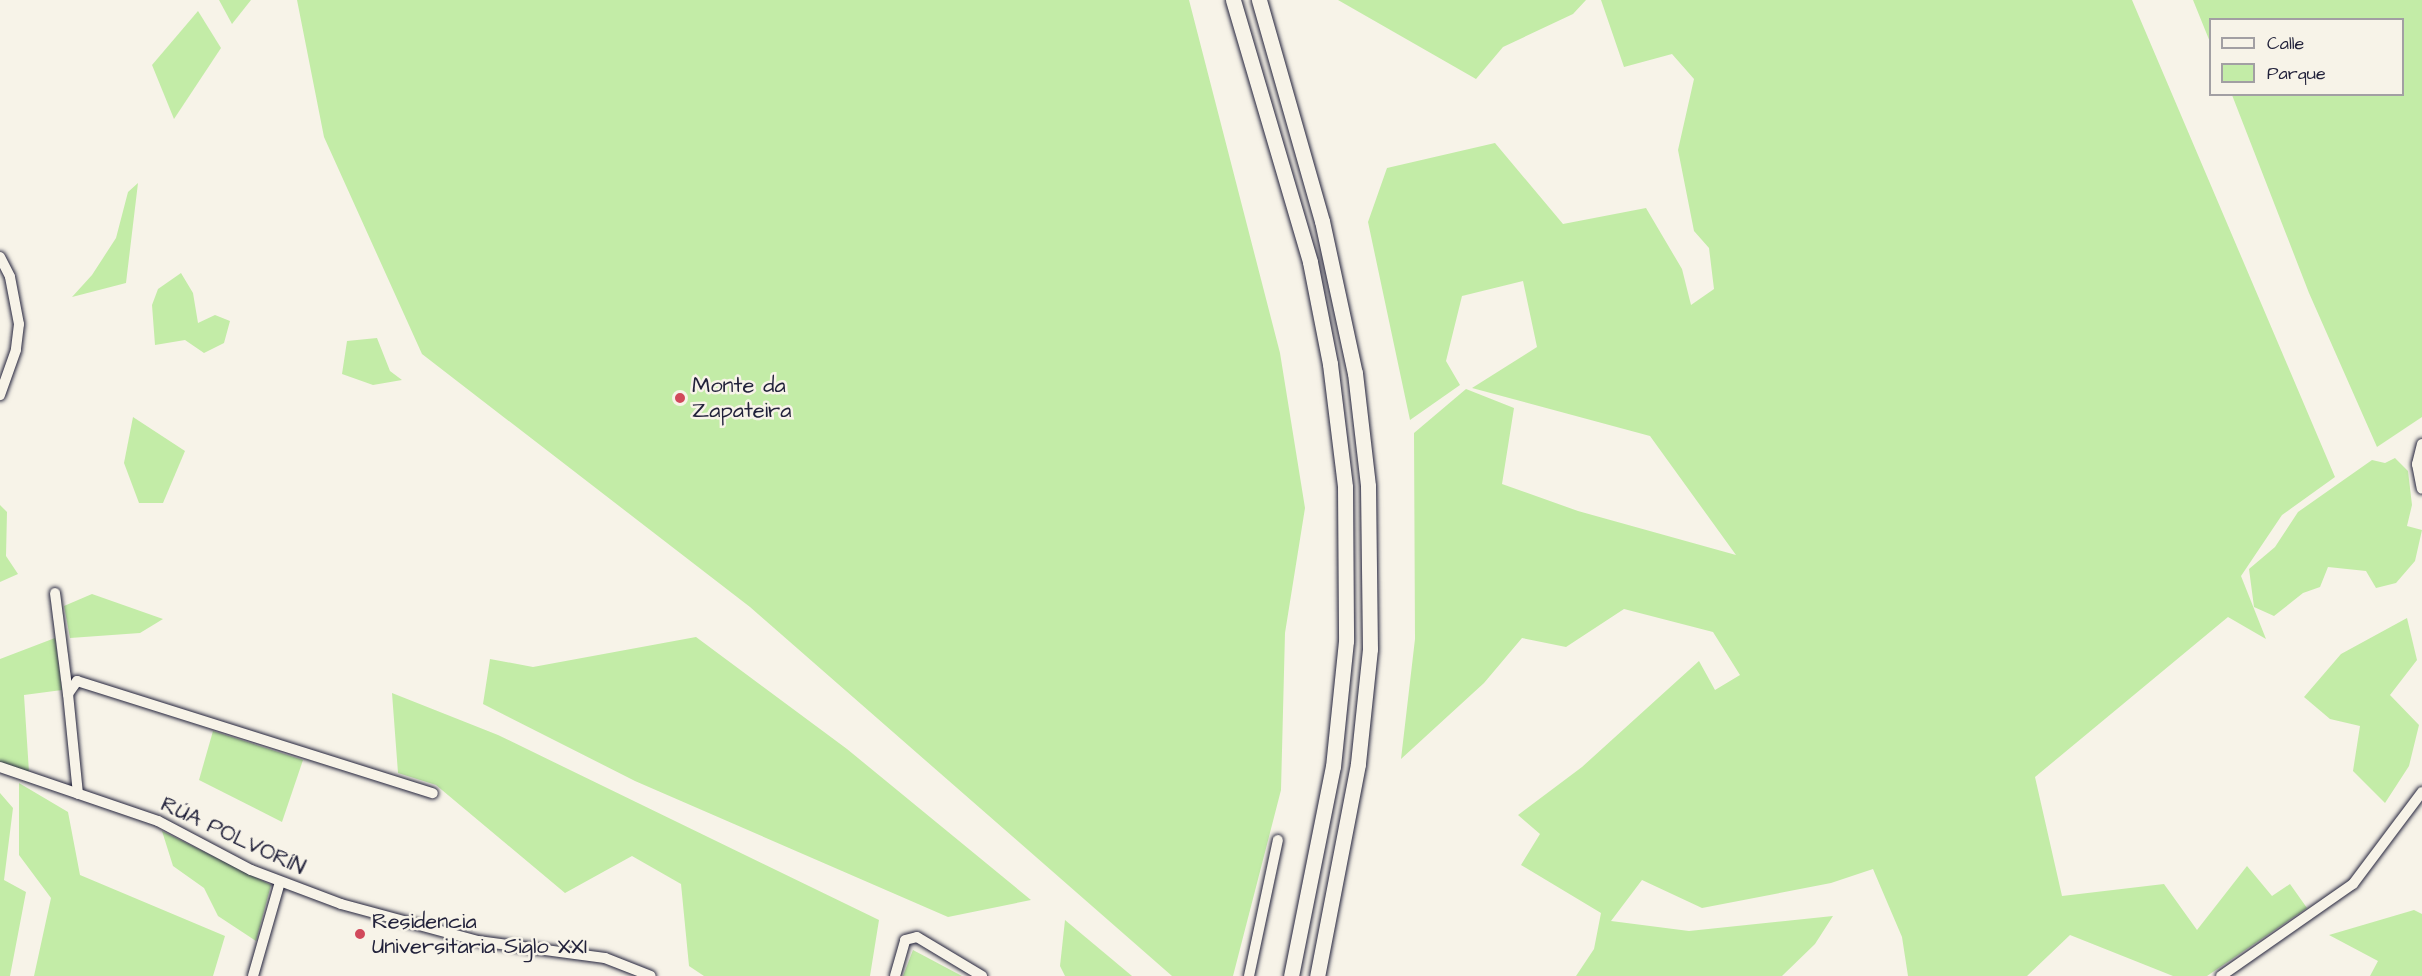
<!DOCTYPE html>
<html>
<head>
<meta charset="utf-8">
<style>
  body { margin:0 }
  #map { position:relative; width:2422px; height:976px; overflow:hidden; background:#f7f3e8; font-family:"Architects Daughter",sans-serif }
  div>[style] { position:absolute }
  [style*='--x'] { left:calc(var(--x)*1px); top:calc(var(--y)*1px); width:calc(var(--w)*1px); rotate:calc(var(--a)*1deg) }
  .green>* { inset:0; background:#c3eca7 }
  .roads { filter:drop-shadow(0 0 2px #22223b) drop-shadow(0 0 2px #22223b) }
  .minor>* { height:10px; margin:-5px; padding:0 5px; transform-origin:5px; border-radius:5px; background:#f7f3e8 }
  .highway>* { height:15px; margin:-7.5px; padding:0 7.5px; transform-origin:7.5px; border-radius:7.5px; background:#f7f3e8 }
  .dots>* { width:16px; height:16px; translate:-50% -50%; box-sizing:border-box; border:3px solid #f7f3e8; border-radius:50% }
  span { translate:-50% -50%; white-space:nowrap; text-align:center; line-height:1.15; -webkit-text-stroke:5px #f7f3e8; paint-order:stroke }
  .poi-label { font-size:22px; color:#22223b }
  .left { translate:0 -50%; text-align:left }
  .street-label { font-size:22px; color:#22223b }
  .legend { position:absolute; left:2209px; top:18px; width:195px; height:78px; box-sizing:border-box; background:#f7f3e8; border:2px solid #a29fa3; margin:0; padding:8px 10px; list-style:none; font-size:18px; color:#22223b }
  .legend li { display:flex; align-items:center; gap:12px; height:30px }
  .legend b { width:30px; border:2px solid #a29fa3 }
</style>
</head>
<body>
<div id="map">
  <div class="green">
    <div style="clip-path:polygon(219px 0,251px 0,232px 24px)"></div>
    <div style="clip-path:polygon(297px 0,1189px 0,1280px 353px,1305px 508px,1285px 633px,1281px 790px,1233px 976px,1172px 976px,750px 607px,422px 354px,324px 137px)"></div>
    <div style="clip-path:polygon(1338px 0,1586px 0,1573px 14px,1503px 47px,1476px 79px)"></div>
    <div style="clip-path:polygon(1601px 0,2132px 0,2335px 477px,2282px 515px,2241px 576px,2266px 639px,2228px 617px,2035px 777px,2062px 896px,2164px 884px,2197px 930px,2247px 866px,2272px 896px,2290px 884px,2307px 908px,2207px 976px,2173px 976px,2070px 935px,2027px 976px,1908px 976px,1902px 937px,1873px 869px,1831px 883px,1702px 908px,1642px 880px,1611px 921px,1689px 931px,1833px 916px,1815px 944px,1782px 976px,1576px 976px,1594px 949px,1601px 913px,1521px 865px,1540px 834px,1518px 815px,1582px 767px,1699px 661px,1715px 690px,1740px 675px,1713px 632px,1624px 609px,1566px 647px,1522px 638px,1484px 683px,1401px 759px,1415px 639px,1414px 433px,1466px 389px,1514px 408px,1502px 484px,1578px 511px,1736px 555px,1650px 436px,1472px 388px,1537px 347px,1523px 281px,1462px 296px,1446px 361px,1460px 385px,1410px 420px,1368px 222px,1387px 168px,1495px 143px,1563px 224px,1646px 208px,1682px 269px,1691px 305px,1714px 289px,1709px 248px,1694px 231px,1678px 150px,1694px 79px,1672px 54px,1624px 67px)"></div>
    <div style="clip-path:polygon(2193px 0,2422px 0,2422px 417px,2377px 447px,2309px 293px,2232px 95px,2402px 94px,2402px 20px,2210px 20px,2210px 42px)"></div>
    <div style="clip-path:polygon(198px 11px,221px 48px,174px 119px,152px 65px)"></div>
    <div style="clip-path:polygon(138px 183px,126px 283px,72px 297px,92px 275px,116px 238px,128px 192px)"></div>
    <div style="clip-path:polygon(181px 273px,193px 293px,198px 323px,215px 315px,230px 321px,224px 343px,204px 353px,185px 340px,155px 345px,152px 305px,158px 289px)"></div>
    <div style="clip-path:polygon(377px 338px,390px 371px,402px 380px,373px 385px,342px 374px,347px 341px)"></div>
    <div style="clip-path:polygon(133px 417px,185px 451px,163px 503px,139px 503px,124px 463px)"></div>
    <div style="clip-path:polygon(2395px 458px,2408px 471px,2412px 505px,2407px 526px,2422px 530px,2415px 561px,2396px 583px,2376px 588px,2366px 571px,2328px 567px,2320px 587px,2303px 593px,2274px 616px,2254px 607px,2249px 569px,2275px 547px,2298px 512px,2372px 460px,2385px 463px)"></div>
    <div style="clip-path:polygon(0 505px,7px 512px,6px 556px,18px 574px,0 582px)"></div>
    <div style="clip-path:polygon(92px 594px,163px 619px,140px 633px,70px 638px,64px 606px)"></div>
    <div style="clip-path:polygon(2407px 618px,2417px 660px,2390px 695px,2419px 725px,2409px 766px,2385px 803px,2353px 771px,2360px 726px,2330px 719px,2304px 697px,2341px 654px)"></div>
    <div style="clip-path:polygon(696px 637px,847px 749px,1031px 900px,948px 917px,635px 781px,483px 704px,490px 659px,533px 667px)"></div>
    <div style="clip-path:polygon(55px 638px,62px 690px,24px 695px,29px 772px,0 764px,0 659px)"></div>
    <div style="clip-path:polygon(392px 693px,498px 735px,879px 920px,870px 976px,704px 976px,689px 966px,681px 884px,632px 856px,565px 893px,436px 785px,398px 773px)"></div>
    <div style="clip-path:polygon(213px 731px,303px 760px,282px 822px,199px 780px)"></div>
    <div style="clip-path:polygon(19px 783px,68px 812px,80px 875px,225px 936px,213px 976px,34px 976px,51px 898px,19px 855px)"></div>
    <div style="clip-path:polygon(0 793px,13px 808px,4px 880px,26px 892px,10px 976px,0 976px)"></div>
    <div style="clip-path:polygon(162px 831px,271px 885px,256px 941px,218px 916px,204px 888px,173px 866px)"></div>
    <div style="clip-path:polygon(2414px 910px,2422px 914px,2422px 976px,2370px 976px,2378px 961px,2329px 935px)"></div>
    <div style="clip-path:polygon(1065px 920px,1132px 976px,1065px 976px,1060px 966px)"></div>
    <div style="clip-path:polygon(913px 950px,962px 976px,903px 976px)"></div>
  </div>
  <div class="roads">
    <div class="minor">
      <div style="--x:0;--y:257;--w:22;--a:63"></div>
      <div style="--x:10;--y:277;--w:48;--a:79.2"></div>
      <div style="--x:19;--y:324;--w:26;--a:97"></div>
      <div style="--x:16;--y:350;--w:48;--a:109.6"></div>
      <div style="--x:2422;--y:444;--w:21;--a:104"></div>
      <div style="--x:2417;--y:464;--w:25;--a:79"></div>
      <div style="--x:55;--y:593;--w:102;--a:82.7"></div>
      <div style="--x:0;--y:767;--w:167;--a:18.9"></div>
      <div style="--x:158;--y:821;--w:105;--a:27.8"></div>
      <div style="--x:251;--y:870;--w:96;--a:20.7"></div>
      <div style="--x:341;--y:904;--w:142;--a:15.1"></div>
      <div style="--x:478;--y:941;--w:128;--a:7.6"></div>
      <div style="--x:605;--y:958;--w:49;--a:21.4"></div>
      <div style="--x:78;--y:794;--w:100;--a:-95.7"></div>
      <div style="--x:68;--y:694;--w:16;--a:-55"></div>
      <div style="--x:77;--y:681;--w:373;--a:17.5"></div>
      <div style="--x:253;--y:976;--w:98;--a:-74"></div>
      <div style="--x:895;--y:976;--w:37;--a:-74"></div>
      <div style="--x:905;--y:940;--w:12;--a:-14"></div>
      <div style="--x:917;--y:937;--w:76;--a:31"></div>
      <div style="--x:1249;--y:976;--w:139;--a:-78"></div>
      <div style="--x:2221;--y:976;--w:161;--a:-34.9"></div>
      <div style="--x:2353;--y:884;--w:115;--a:-53.1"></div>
    </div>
    <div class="highway">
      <div style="--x:1233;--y:0;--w:273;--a:73.6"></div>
      <div style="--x:1310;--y:262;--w:104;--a:78.9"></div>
      <div style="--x:1330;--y:364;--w:124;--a:83"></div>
      <div style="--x:1345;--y:487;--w:154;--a:89.6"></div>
      <div style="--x:1346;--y:641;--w:126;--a:95.9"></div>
      <div style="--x:1333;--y:766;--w:214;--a:101.3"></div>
      <div style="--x:1259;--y:0;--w:230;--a:74.1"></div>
      <div style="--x:1322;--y:221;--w:156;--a:77.8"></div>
      <div style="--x:1355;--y:373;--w:114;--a:83.4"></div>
      <div style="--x:1368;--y:486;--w:163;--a:89.3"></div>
      <div style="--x:1370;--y:649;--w:116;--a:96"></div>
      <div style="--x:1358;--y:764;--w:216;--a:100.9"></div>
    </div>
  </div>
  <div class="dots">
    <div style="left:680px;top:398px;background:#d1495b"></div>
    <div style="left:360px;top:934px;background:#d1495b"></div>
  </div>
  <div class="poi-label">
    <span class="left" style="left:692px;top:398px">Monte da<br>Zapateira</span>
    <span class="left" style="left:372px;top:934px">Residencia<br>Universitaria Siglo XXI</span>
  </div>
  <div class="street-label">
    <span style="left:233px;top:836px;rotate:25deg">RÚA POLVORÍN</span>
  </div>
  <ul class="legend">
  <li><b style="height:8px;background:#f7f3e8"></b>Calle</li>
  <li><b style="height:16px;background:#c3eca7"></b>Parque</li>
  </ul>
</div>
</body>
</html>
